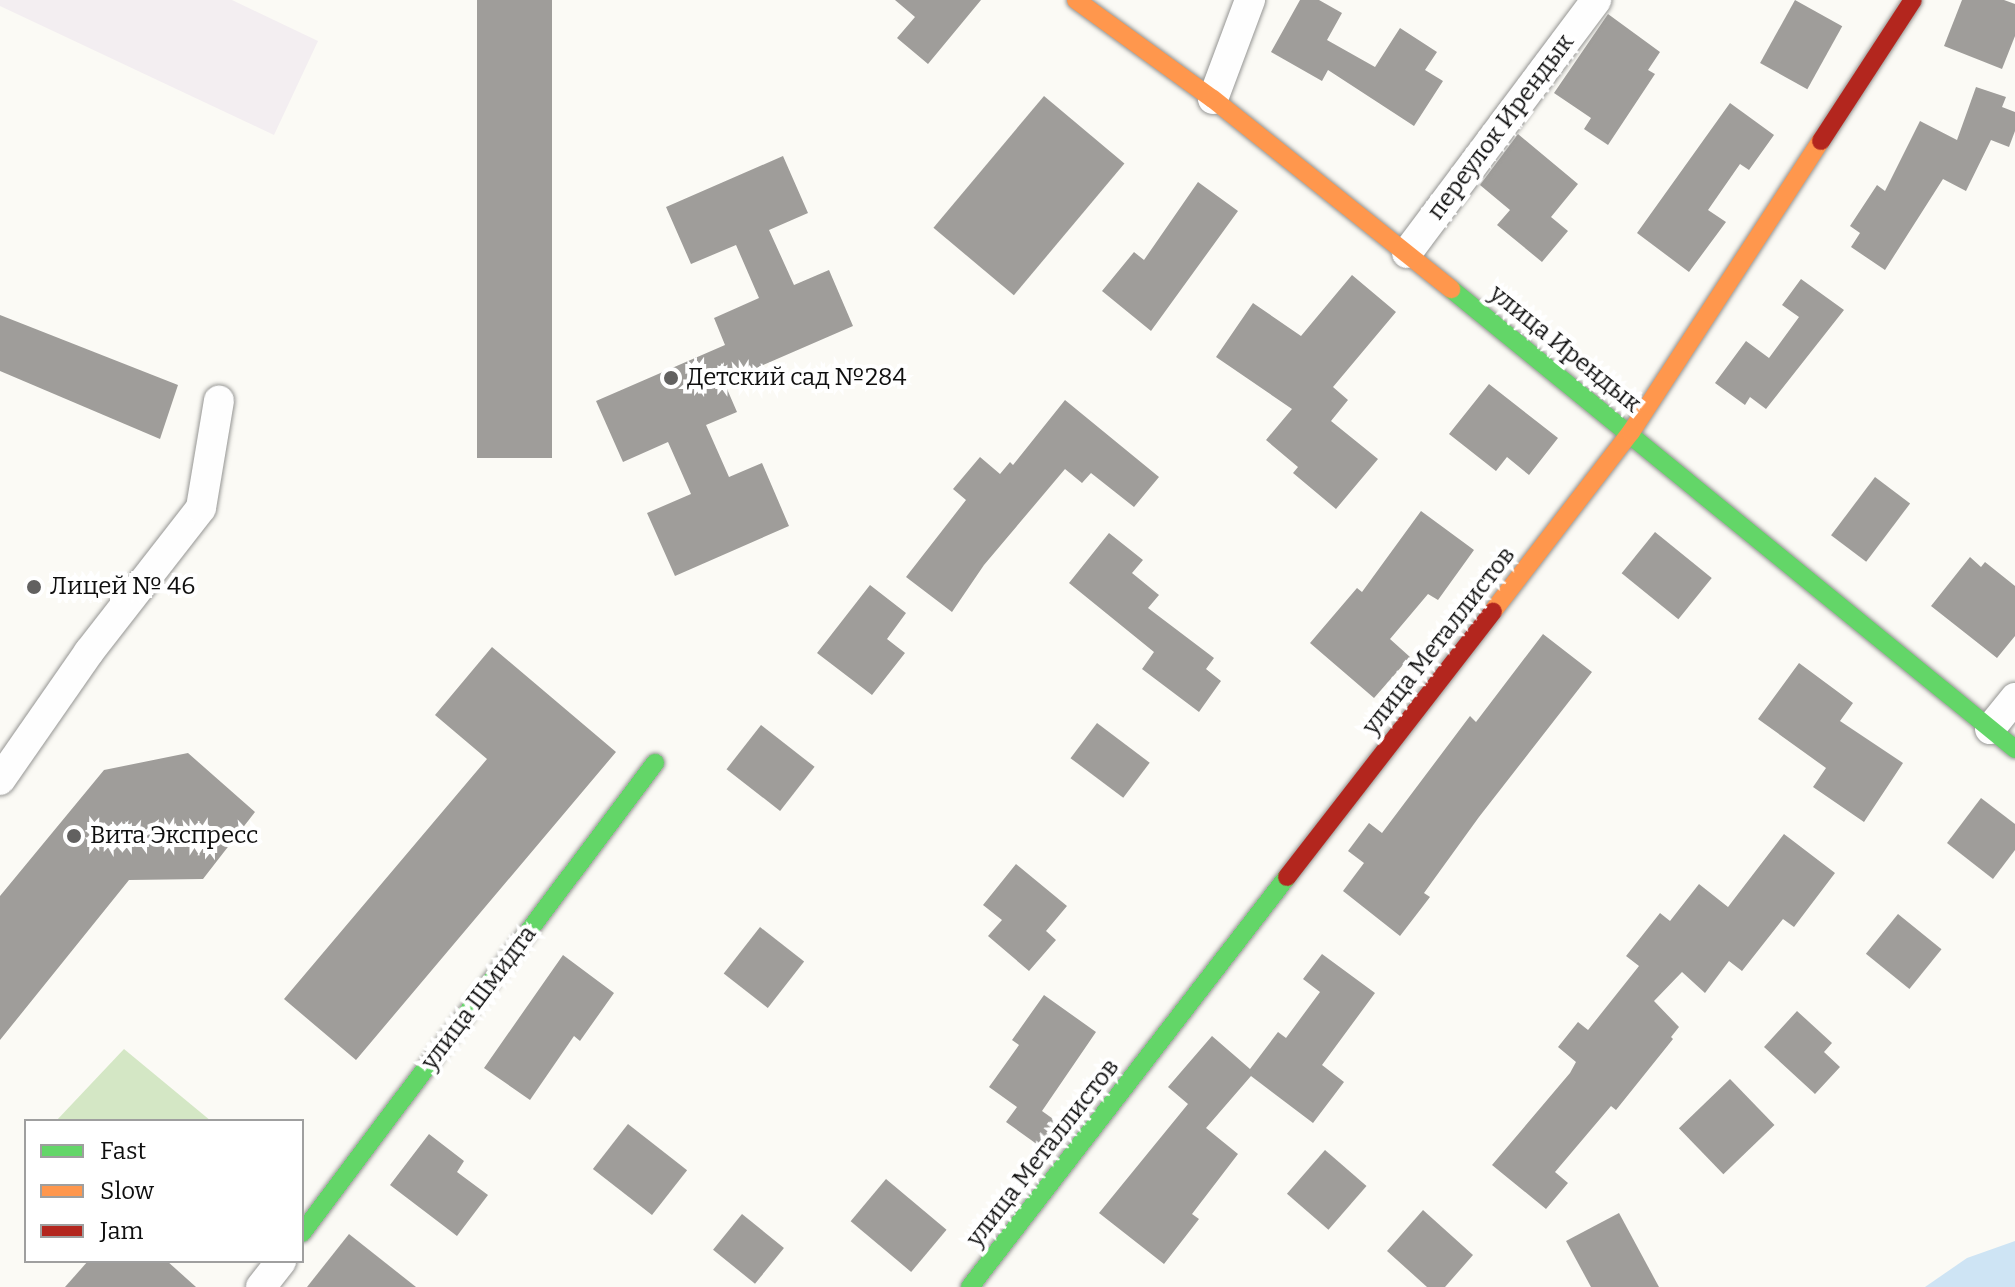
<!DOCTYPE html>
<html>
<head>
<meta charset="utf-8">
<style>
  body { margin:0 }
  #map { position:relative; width:2015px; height:1287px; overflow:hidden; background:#fbfaf5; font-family:Bitter,serif }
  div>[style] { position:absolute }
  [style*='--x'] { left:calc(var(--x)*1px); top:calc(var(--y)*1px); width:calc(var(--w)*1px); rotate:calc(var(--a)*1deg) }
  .industrial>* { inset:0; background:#f3eef1 }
  .forest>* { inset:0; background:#d4e7c5 }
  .water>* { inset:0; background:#cee4f4 }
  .building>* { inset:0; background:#9f9d9a; transform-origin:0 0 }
  .roads { filter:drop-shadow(0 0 2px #959593) drop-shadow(0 0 2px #959593) }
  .street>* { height:30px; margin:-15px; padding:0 15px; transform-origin:15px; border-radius:15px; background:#fefefe }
  .fast>* { height:18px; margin:-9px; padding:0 9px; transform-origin:9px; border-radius:9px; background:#63d668 }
  .slow>* { height:18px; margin:-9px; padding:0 9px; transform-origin:9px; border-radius:9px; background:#ff974d }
  .jam>* { height:18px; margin:-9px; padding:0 9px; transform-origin:9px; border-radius:9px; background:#b3261e }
  .dots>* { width:22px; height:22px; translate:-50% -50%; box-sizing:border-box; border:4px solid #fff; border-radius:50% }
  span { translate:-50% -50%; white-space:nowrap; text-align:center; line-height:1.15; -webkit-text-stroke:8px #fff; paint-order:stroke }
  .street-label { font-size:24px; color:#0f0f0f }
  .poi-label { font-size:24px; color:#0f0f0f }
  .left { translate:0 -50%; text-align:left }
  .legend { position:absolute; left:24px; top:1119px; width:280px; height:144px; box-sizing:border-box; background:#fff; border:2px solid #9f9f9f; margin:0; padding:10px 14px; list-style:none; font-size:24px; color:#0f0f0f }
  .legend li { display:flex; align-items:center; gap:16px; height:40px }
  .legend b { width:40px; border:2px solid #9f9f9f }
</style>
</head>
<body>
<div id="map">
  <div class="industrial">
    <div style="clip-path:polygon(0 0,232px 0,318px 41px,274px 135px,0 6px)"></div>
  </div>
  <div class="forest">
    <div style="clip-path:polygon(124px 1049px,211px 1121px,56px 1121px)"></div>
  </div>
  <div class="water">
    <div style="clip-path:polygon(2015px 1241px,2015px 1287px,1925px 1287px,1967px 1258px)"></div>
  </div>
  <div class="building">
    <div style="left:477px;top:0;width:75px;height:458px"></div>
    <div style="clip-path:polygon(895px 0,981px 0,928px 64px,897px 38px,915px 17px)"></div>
    <div style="clip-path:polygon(1300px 0,1319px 0,1342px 13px,1327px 40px,1375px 67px,1400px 28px,1437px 52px,1425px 70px,1443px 81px,1414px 126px,1328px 70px,1322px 81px,1271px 52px)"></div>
    <div style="left:1795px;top:0;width:54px;height:72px;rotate:29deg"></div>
    <div style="clip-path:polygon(1962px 0,2004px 0,2015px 4px,2015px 36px,2002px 69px,1944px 46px)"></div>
    <div style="clip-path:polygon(1608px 14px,1660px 52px,1648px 70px,1655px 74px,1608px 145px,1584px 129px,1591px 118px,1554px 93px)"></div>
    <div style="clip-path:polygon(1976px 87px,2006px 97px,2002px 107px,2015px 112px,2015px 131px,2009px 147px,1991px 140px,1966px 191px,1943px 179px,1885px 270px,1851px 247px,1860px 233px,1850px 226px,1877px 185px,1885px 191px,1920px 121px,1957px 140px)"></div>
    <div style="left:1044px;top:96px;width:105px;height:172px;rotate:40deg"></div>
    <div style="clip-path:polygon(1730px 103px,1774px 135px,1749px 170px,1740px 164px,1708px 210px,1726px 222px,1689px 272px,1637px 233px)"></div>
    <div style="clip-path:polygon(1518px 134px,1578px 184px,1551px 217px,1568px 231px,1542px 262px,1497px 225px,1510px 210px,1480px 185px)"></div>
    <div style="clip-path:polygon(783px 156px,808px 213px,769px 230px,794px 285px,829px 270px,853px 326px,724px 382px,737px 412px,706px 425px,729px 477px,762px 463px,789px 526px,675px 576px,647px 513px,691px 494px,668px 442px,623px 462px,596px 401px,725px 345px,714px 318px,759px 298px,736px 245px,691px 264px,666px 207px)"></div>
    <div style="clip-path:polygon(1198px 182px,1238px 211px,1151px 331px,1102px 291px,1134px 252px,1144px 260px)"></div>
    <div style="clip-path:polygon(1352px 275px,1396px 312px,1333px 387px,1348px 400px,1331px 421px,1378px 459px,1336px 509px,1293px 473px,1298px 467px,1266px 440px,1292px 409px,1216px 357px,1253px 303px,1301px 336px)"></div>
    <div style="clip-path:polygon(1801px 279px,1844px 310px,1766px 409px,1750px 397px,1745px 405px,1715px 383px,1746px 341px,1769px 358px,1799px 317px,1782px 305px)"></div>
    <div style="clip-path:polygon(0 315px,178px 385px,160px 439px,0 371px)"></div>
    <div style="clip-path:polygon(1489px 384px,1558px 438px,1529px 475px,1507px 457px,1496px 471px,1449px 434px)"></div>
    <div style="clip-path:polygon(1065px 400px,1159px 477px,1134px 507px,1091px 473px,1082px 483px,1065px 469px,984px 565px,952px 612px,906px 577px,966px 500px,953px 489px,980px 457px,1000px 474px,1010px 462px,1013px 465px)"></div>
    <div style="left:1875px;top:477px;width:44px;height:73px;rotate:37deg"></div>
    <div style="clip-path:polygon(1421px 511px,1474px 550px,1438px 600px,1428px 594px,1390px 639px,1410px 657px,1374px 698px,1310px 643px,1357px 588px,1362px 592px)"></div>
    <div style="left:1655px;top:532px;width:73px;height:53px;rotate:39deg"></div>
    <div style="clip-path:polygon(1109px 533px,1143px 560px,1132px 573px,1159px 595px,1148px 608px,1214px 658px,1206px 669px,1221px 681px,1199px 712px,1142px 669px,1154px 652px,1069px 583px)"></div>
    <div style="clip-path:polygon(1970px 557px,1981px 567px,1985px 562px,2015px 586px,2015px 636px,1997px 658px,1931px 606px)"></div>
    <div style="clip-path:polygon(870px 585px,906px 613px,887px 639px,905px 653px,872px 695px,817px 653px)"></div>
    <div style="clip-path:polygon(1543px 634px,1592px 672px,1479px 817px,1424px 893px,1430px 897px,1400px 936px,1343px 891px,1364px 863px,1348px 851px,1369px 823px,1382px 833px,1470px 716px,1476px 722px)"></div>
    <div style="clip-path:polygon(492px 647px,616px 752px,356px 1060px,284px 999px,487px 759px,435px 715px)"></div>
    <div style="clip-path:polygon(1799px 663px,1853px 703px,1840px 721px,1903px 763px,1864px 822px,1813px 787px,1826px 768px,1758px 719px)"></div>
    <div style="left:1097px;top:723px;width:66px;height:44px;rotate:37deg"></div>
    <div style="left:761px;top:725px;width:68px;height:56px;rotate:38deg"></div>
    <div style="clip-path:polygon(188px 753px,255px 812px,203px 879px,129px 880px,0 1040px,0 896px,104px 770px)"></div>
    <div style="clip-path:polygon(1981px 798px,2015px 824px,2015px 850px,1993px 879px,1947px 843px)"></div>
    <div style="clip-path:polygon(1784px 834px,1835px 873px,1794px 927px,1783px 919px,1742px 971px,1729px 961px,1705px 993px,1682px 972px,1654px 1001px,1679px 1027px,1671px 1037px,1673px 1039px,1616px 1110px,1611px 1106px,1555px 1172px,1568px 1183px,1546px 1209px,1492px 1165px,1570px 1073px,1576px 1062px,1558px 1047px,1578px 1022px,1588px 1030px,1639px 966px,1626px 956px,1660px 913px,1670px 921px,1699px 884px,1728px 907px)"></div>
    <div style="clip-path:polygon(1016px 864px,1067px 906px,1046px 931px,1056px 940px,1029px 971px,988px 936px,1002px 920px,983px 905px)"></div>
    <div style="left:1898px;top:914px;width:56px;height:51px;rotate:39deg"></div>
    <div style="left:760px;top:927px;width:56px;height:59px;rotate:38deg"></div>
    <div style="clip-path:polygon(1322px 954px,1375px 993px,1322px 1065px,1344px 1082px,1313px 1123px,1251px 1076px,1206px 1128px,1238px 1154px,1192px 1214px,1199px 1219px,1164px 1264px,1099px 1213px,1188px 1104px,1168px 1087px,1212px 1036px,1250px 1069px,1278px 1032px,1286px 1038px,1320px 992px,1303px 979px)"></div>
    <div style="clip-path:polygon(563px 955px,614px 993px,580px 1041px,574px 1036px,530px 1100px,484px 1068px)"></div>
    <div style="clip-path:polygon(1044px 995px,1096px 1032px,1042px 1111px,1063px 1126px,1045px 1150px,1006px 1122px,1017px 1107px,989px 1087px,1019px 1045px,1012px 1040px)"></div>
    <div style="clip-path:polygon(1797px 1011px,1832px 1043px,1824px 1052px,1840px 1067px,1815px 1094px,1764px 1047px)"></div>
    <div style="left:1730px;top:1079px;width:64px;height:71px;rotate:46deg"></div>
    <div style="left:628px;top:1124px;width:75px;height:57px;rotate:38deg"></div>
    <div style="clip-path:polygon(429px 1134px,464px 1161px,457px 1172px,488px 1195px,457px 1236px,390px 1185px)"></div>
    <div style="left:1325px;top:1150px;width:55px;height:58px;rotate:41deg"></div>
    <div style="left:886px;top:1179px;width:79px;height:55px;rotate:40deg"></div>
    <div style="clip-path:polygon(1423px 1210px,1473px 1255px,1445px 1287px,1427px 1287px,1387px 1251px)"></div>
    <div style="clip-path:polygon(1619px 1213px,1659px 1287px,1591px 1287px,1566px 1241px)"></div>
    <div style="left:742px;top:1214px;width:54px;height:46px;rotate:39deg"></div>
    <div style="clip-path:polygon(349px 1234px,416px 1287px,307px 1287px)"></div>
    <div style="clip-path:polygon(88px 1261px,167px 1261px,196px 1287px,65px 1287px)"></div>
  </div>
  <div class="roads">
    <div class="street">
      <div style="--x:1213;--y:99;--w:106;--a:-69.5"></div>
      <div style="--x:1407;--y:253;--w:316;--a:-53.2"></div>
      <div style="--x:1990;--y:729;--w:40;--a:-51"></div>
      <div style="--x:0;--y:780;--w:156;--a:-55.2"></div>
      <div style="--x:89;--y:652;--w:182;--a:-52.1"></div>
      <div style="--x:201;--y:508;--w:109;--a:-80.5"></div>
      <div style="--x:261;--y:1287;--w:33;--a:-52"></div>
    </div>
    <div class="fast">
      <div style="--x:1451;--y:289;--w:728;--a:39.2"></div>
      <div style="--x:302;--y:1233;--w:588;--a:-53.09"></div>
      <div style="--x:970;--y:1287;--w:518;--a:-52.29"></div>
    </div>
    <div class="slow">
      <div style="--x:1076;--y:0;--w:169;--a:35.9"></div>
      <div style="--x:1213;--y:99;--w:305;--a:38.6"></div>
      <div style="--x:1493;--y:611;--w:226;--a:-52.4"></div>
      <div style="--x:1631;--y:432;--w:348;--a:-56.9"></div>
    </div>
    <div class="jam">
      <div style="--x:1821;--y:141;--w:168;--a:-56.9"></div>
      <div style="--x:1287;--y:877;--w:336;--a:-52.2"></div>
    </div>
  </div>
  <div class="dots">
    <div style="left:671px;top:378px;background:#626160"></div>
    <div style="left:34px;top:587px;background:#626160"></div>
    <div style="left:74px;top:836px;background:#626160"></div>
  </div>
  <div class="street-label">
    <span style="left:1501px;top:127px;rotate:-53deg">переулок Ирендык</span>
    <span style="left:1565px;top:349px;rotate:39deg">улица Ирендык</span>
    <span style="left:1439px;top:641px;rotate:-52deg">улица Металлистов</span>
    <span style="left:479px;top:998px;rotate:-53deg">улица Шмидта</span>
    <span style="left:1043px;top:1153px;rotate:-52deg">улица Металлистов</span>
  </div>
  <div class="poi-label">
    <span class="left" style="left:687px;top:378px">Детский сад №284</span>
    <span class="left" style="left:50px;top:587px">Лицей № 46</span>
    <span class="left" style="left:90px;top:836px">Вита Экспресс</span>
  </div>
  <ul class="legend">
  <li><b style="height:10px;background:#63d668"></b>Fast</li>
  <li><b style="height:10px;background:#ff974d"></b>Slow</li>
  <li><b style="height:10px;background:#b3261e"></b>Jam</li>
  </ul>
</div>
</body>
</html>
